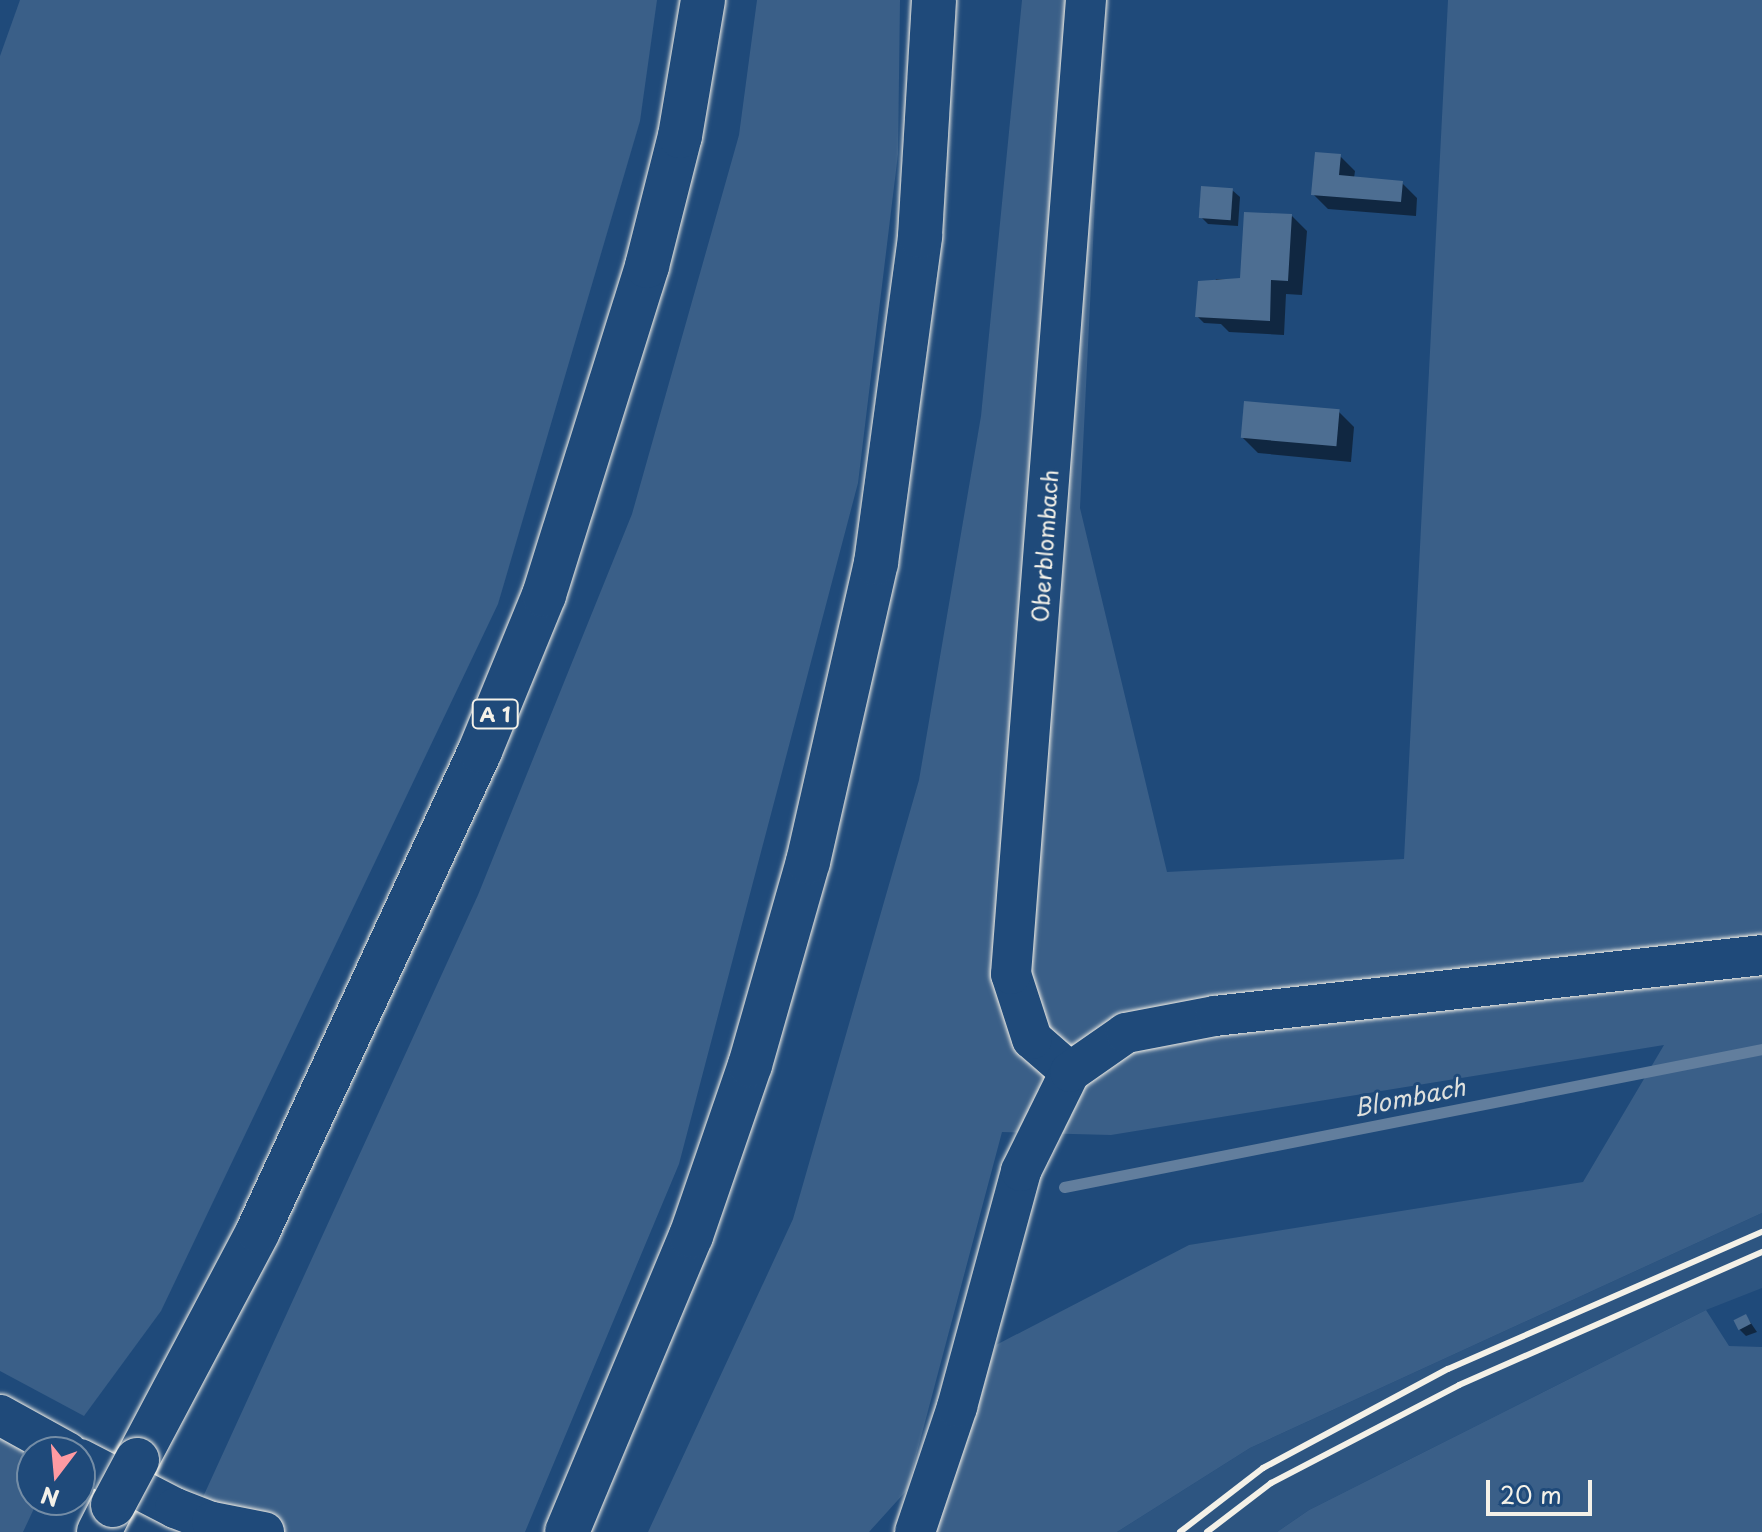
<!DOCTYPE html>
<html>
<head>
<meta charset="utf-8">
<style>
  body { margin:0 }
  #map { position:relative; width:1762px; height:1532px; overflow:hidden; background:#1f4a7a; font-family:"Playpen Sans",sans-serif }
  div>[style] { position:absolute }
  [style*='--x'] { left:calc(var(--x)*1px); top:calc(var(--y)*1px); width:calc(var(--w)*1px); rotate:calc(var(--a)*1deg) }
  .built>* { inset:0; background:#2d5581 }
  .green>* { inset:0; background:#3a5f88 }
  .shadow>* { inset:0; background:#0007 }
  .stream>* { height:11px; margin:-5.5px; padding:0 5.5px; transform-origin:5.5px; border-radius:5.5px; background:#627e9d }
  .building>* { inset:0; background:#4d6e92; transform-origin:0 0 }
  .roads { filter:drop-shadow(0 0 2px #f4f1e8) drop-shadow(0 0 2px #f4f1e8) }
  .minor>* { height:40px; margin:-20px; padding:0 20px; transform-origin:20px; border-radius:20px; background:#1f4a7a }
  .motorway>* { height:44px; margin:-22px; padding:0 22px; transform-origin:22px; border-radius:22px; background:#1f4a7a }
  .rail>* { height:6px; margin:-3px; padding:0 3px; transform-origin:3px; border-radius:3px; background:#f4f1e8 }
  .bridges { filter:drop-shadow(0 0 2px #f4f1e8) drop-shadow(0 0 2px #f4f1e8) }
  .motorway-bridge>* { height:44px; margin:-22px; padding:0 22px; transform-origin:22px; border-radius:22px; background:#1f4a7a }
  span { translate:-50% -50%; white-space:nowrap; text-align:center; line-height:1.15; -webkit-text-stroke:6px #1f4a7a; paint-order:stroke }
  .shield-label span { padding:2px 6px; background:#1f4a7a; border:2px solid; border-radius:6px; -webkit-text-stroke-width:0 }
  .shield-label { font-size:20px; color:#f4f1e8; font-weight:700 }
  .street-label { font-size:22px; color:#f4f1e8 }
  .water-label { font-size:24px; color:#dee0dd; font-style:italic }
  .north { position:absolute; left:16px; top:1436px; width:80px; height:80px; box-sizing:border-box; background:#1f4a7a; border:2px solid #748da6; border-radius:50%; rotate:196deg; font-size:22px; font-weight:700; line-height:32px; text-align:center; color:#f4f1e8 }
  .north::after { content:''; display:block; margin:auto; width:28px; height:36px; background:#ff9aa2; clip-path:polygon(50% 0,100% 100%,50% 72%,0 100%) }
  .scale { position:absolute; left:1486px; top:1480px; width:106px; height:36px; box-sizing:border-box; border:4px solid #f4f1e8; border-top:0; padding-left:10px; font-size:24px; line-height:28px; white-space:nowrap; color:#f4f1e8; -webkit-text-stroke:6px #1f4a7a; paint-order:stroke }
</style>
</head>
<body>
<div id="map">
  <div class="built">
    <div style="clip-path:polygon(1762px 1213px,1762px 1288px,1706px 1310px,1309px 1510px,1277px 1532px,1117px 1532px,1250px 1448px)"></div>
  </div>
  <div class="green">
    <div style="clip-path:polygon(20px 0,657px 0,640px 121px,498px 604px,161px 1311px,84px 1416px,0 1371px,0 56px)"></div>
    <div style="clip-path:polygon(757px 0,900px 0,898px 154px,858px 483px,679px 1164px,525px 1532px,187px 1532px,478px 895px,632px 514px,739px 135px)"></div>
    <div style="clip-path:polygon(1022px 0,1105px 0,1080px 508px,1167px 872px,1404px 859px,1448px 0,1762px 0,1762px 1213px,1250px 1448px,1117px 1532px,931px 1532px,996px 1345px,1189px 1245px,1583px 1182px,1664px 1045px,1111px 1135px,1002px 1132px,907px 1490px,869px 1532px,648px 1532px,793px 1219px,919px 780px,981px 416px)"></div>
    <div style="clip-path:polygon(1706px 1310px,1729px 1346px,1762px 1347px,1762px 1532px,1277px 1532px,1309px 1510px)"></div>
    <div style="clip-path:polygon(0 1433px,32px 1452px,32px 1500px,38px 1500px,23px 1532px,0 1532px)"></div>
  </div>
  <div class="shadow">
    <div style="clip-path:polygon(1340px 156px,1355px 171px,1354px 178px,1402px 183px,1417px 198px,1416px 216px,1328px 209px,1313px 194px)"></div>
    <div style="clip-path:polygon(1232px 190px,1240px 197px,1238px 226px,1208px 224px,1201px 217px)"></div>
    <div style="clip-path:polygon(1292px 216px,1307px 231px,1302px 295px,1286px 294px,1284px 335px,1229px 332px,1221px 324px,1204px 323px,1197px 316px,1216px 279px,1242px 280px)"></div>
    <div style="clip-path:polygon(1339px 412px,1354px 427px,1351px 462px,1258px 453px,1243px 438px)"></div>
    <div style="clip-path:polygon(1746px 1316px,1757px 1332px,1746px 1336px,1739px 1329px)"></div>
  </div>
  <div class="stream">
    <div style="--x:1064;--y:1187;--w:712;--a:-11.18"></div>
  </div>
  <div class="building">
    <div style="clip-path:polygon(1315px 152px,1341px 154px,1339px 175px,1403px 181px,1401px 202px,1311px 195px)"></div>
    <div style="left:1201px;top:186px;width:32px;height:32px;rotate:4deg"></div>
    <div style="clip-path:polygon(1244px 212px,1292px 214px,1288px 281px,1271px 280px,1270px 321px,1195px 317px,1198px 281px,1240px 278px)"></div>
    <div style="left:1244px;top:401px;width:96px;height:37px;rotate:5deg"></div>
    <div style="left:1746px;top:1314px;width:11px;height:14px;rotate:63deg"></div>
  </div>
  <div class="roads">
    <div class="minor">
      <div style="--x:1070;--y:1072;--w:50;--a:-139"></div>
      <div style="--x:1032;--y:1039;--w:68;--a:-107.9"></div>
      <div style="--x:1011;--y:974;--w:977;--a:-85.6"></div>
      <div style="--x:0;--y:1415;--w:77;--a:28.9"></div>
      <div style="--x:80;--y:1459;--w:107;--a:27.3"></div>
      <div style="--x:175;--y:1508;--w:40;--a:21"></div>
      <div style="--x:212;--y:1522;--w:53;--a:10.9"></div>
      <div style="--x:915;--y:1532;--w:132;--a:-71.4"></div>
      <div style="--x:957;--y:1407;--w:245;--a:-74.8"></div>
      <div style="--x:1021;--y:1171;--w:110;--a:-63.7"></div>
      <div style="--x:1070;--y:1072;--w:68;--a:-34.9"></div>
      <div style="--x:1126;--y:1033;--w:91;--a:-10.8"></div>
      <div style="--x:1215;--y:1016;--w:550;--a:-6.36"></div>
    </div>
    <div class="motorway">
      <div style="--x:137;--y:1460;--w:259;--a:-62.1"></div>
      <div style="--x:258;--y:1231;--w:529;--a:-65.18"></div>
      <div style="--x:480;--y:751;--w:169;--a:-67.7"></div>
      <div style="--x:544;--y:595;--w:345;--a:-72.6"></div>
      <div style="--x:647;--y:266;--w:134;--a:-75.8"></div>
      <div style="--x:680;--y:136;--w:138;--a:-80.4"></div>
      <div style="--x:99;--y:1532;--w:30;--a:-63"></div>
      <div style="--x:567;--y:1532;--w:321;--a:-67.3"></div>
      <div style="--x:691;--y:1236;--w:181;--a:-71"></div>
      <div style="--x:750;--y:1065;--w:211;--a:-74.1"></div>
      <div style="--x:808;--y:862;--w:307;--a:-77.2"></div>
      <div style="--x:876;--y:563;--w:330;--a:-82.3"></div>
      <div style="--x:920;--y:236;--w:236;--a:-86.6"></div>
    </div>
  </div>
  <div class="rail">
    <div style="--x:1180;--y:1532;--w:105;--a:-37.6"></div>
    <div style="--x:1263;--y:1468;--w:210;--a:-28.2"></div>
    <div style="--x:1448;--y:1369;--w:343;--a:-23.6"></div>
    <div style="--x:1207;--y:1532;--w:81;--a:-37.4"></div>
    <div style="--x:1271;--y:1483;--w:212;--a:-27.5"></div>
    <div style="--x:1459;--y:1385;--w:331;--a:-23.7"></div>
  </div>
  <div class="bridges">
    <div class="motorway-bridge">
      <div style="--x:113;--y:1505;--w:51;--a:-61.9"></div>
    </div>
  </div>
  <div class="shield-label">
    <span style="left:495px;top:714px">A 1</span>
  </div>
  <div class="street-label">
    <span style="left:1044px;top:546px;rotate:-86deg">Oberblombach</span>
  </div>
  <div class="water-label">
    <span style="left:1409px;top:1097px;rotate:-11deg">Blombach</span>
  </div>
  <div class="north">N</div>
  <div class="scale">20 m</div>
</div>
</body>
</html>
